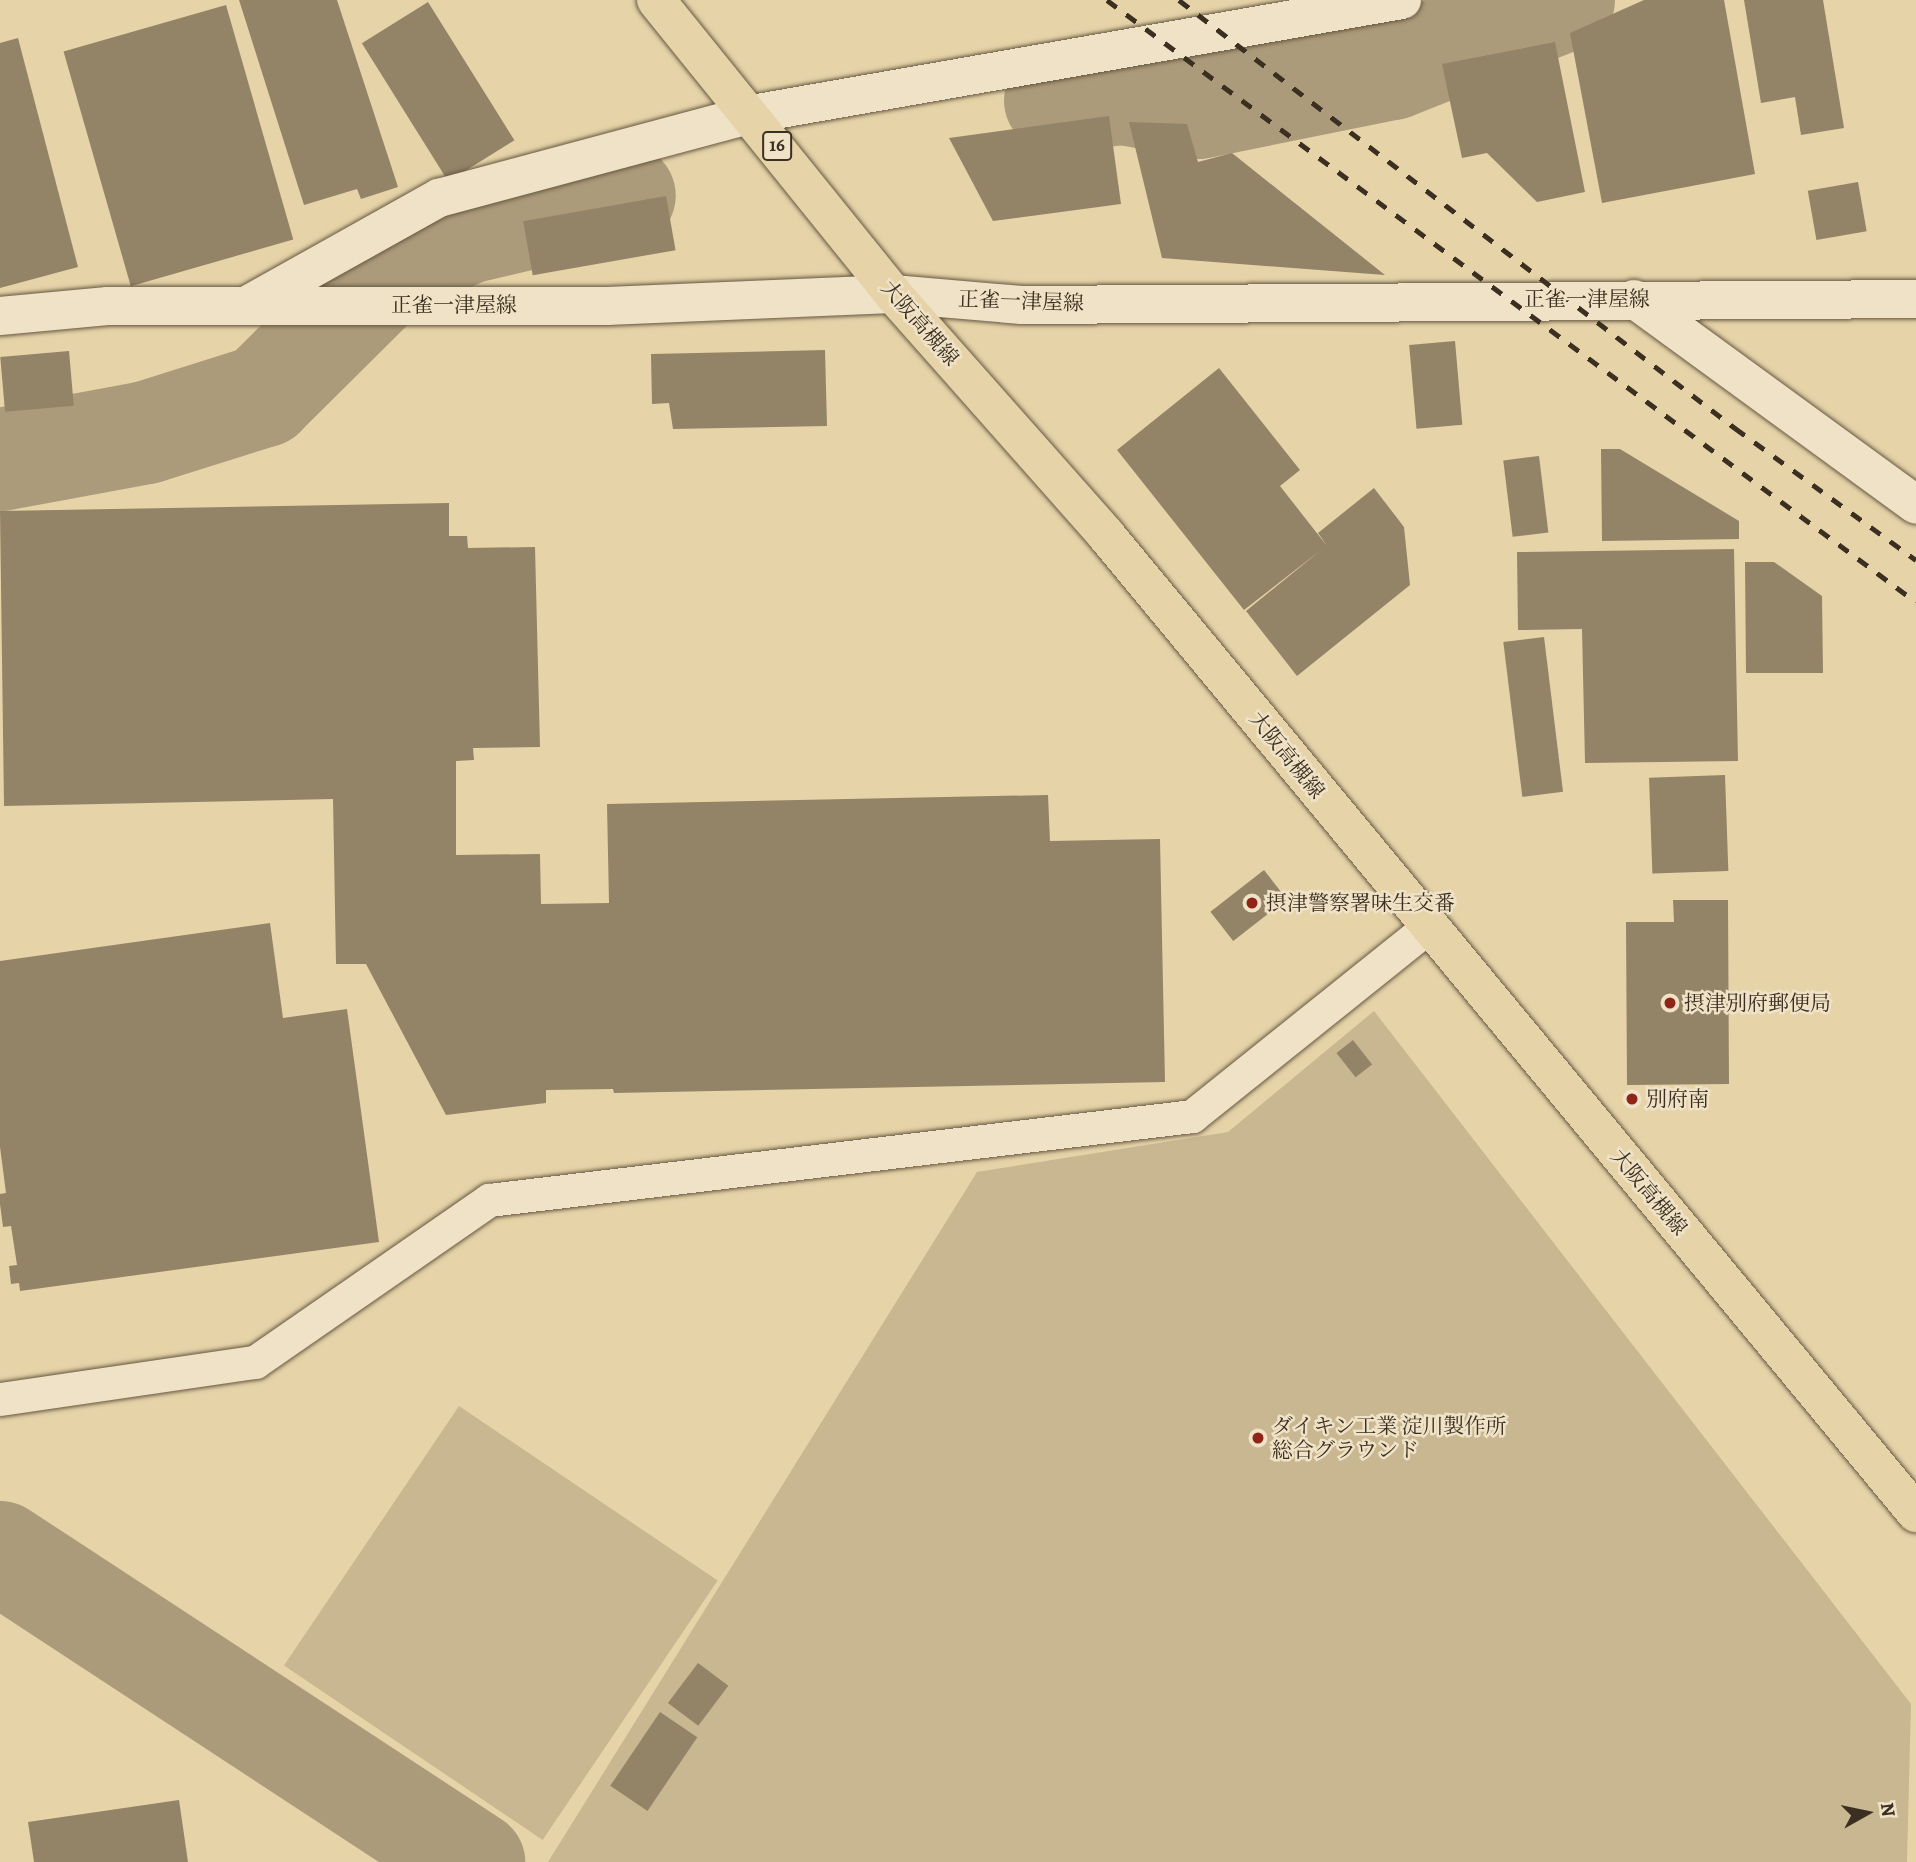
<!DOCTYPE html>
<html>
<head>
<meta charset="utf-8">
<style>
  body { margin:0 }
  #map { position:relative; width:1916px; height:1862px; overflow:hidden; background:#e6d3a8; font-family:Alegreya,"Noto Serif JP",serif }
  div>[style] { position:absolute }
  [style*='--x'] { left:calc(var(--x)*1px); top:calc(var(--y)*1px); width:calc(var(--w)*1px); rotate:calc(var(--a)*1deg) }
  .green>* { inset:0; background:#c9b791; transform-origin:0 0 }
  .river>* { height:103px; margin:-51.5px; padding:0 51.5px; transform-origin:51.5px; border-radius:51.5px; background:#ac9b7a }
  .building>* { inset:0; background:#938467; transform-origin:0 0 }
  .roads { filter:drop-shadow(0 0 2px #655842) drop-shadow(0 0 2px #655842) }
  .lane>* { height:33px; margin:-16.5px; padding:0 16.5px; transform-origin:16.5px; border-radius:16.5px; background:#efe2c6 }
  .street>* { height:38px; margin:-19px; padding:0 19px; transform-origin:19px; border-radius:19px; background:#efe2c6 }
  .secondary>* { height:38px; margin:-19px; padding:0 19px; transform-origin:19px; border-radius:19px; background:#efe2c6 }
  .primary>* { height:38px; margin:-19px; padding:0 19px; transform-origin:19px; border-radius:19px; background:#e6d3a8 }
  .rail>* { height:5px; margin-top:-2.5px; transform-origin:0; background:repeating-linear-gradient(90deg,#3a2f20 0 12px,transparent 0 24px) }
  .dots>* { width:19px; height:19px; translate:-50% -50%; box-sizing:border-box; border:4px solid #efe2c6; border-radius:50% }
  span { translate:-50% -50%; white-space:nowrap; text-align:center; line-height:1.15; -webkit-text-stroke:5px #efe2c6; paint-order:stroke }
  .shield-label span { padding:2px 5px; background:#efe2c6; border:2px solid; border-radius:5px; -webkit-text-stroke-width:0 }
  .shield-label { font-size:19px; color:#3a2f20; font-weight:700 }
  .street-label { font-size:21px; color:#3a2f20 }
  .poi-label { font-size:21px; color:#3a2f20 }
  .left { translate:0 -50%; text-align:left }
  .north { position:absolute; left:1832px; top:1778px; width:70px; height:70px; -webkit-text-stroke:5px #efe2c6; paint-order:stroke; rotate:81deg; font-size:19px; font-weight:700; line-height:28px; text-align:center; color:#3a2f20 }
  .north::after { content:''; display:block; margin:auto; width:24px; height:32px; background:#3a2f20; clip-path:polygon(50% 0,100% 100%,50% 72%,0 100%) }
</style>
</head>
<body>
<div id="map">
  <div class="green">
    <div style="clip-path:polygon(1374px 1011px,1911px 1704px,1907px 1862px,548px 1862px,977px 1172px,1228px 1132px)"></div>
    <div style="left:459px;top:1406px;width:312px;height:313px;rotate:34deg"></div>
  </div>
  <div class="river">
    <div style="--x:1055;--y:100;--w:68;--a:-5.9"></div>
    <div style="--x:1123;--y:93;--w:76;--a:10.6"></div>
    <div style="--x:1198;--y:107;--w:198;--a:-11.4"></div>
    <div style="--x:1392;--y:68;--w:184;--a:-21.7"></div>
    <div style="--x:0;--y:459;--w:148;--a:-10.5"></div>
    <div style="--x:146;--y:432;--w:123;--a:-17.5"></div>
    <div style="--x:263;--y:395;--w:185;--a:-44.8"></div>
    <div style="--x:394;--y:265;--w:79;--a:-24.6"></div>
    <div style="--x:466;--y:232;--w:162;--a:-13.2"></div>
    <div style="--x:0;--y:1552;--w:566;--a:33.24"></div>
  </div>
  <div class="building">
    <div style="clip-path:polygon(239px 0,337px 0,398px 187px,361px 199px,357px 189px,304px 205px)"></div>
    <div style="clip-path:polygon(1644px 0,1724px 0,1755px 174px,1602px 203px,1570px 33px)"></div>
    <div style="clip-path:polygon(1744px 0,1823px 0,1844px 128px,1801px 135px,1795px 97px,1761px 103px)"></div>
    <div style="left:428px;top:2px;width:163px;height:78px;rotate:58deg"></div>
    <div style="left:226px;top:5px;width:244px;height:169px;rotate:74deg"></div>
    <div style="clip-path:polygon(18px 38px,78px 267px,0 288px,0 43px)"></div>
    <div style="clip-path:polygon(1555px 42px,1585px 192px,1537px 202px,1487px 153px,1462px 158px,1442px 64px)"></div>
    <div style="clip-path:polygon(1109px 116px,1121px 204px,993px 221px,949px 138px)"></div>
    <div style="clip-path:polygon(1129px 122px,1187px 124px,1198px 162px,1232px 153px,1385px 275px,1162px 258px)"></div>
    <div style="left:1858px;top:182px;width:50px;height:51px;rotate:80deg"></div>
    <div style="left:666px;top:196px;width:55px;height:145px;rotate:80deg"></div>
    <div style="left:1455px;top:341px;width:84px;height:46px;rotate:85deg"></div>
    <div style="clip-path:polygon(825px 350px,827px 426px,673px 429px,669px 403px,652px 404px,651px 354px)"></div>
    <div style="left:69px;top:351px;width:55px;height:69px;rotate:85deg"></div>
    <div style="clip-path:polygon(1219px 368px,1300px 470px,1280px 486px,1327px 546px,1318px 533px,1374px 488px,1404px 527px,1410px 585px,1297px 676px,1246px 611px,1321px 550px,1244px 610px,1117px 450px)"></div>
    <div style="clip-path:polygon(1601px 449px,1620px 449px,1739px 521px,1739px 539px,1602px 541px)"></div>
    <div style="left:1539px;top:456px;width:77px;height:36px;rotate:83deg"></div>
    <div style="clip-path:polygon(449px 503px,449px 536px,467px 536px,468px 548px,535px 547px,540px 747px,473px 748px,474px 760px,456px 761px,456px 855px,540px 854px,541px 904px,609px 903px,607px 804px,1048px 795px,1050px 841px,1160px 839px,1165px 1082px,614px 1093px,613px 1089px,546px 1090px,546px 1103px,446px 1115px,366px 964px,336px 964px,333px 799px,4px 806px,0 511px)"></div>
    <div style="clip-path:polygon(1734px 549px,1738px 761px,1585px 763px,1582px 629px,1518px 630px,1517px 552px)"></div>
    <div style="clip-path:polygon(1745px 562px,1774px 562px,1822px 596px,1823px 673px,1746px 673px)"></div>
    <div style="left:1544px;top:637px;width:156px;height:41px;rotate:83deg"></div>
    <div style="left:1725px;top:775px;width:96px;height:76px;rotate:88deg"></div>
    <div style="left:1264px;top:870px;width:37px;height:68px;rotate:52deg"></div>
    <div style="clip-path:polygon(1673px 900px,1728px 900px,1729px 1084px,1627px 1085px,1626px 922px,1674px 922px)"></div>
    <div style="clip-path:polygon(270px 923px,283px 1018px,347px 1009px,379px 1242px,20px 1291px,19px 1283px,11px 1284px,9px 1266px,17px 1265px,11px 1226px,3px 1227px,0 1204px,0 1194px,6px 1193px,0 1147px,0 961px)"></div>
    <div style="left:1353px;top:1040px;width:31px;height:21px;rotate:52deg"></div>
    <div style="left:698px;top:1663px;width:38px;height:50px;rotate:37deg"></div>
    <div style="left:660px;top:1712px;width:45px;height:89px;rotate:34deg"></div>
    <div style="clip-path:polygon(179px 1800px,188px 1862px,34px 1862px,28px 1822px)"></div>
  </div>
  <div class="roads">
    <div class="lane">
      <div style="--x:0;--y:1399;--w:258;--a:-8.3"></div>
      <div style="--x:255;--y:1362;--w:285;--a:-34.7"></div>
      <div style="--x:489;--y:1200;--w:708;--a:-6.81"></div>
      <div style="--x:1192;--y:1116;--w:302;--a:-38.7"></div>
    </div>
    <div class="street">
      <div style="--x:1634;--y:299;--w:349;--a:36.1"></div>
      <div style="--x:249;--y:304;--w:218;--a:-29.2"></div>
      <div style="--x:439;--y:198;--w:324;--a:-15"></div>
      <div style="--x:752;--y:114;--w:660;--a:-9.95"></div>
    </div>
    <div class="secondary">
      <div style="--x:0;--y:316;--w:108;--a:-5.3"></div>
      <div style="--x:108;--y:306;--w:499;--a:0"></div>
      <div style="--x:607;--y:306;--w:286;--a:-2.4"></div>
      <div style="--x:893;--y:294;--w:129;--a:4.9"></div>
      <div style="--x:1022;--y:305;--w:894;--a:-0.38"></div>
    </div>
    <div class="primary">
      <div style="--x:656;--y:0;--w:378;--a:51.1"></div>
      <div style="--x:893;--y:294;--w:322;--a:48.5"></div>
      <div style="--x:1106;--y:535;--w:1270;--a:50.37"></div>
    </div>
  </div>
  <div class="rail">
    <div style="--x:1107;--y:0;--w:1008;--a:36.65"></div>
    <div style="--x:1179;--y:0;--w:702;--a:37.59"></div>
    <div style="--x:1735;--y:428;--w:224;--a:36.1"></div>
  </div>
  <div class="dots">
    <div style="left:1252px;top:903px;background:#8f2418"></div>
    <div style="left:1670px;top:1003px;background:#8f2418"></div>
    <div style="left:1632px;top:1099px;background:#8f2418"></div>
    <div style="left:1258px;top:1438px;background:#8f2418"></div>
  </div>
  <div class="shield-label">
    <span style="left:777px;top:146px">16</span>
  </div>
  <div class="street-label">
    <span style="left:1587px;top:299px">正雀一津屋線</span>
    <span style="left:1021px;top:301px;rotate:2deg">正雀一津屋線</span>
    <span style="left:454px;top:305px">正雀一津屋線</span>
    <span style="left:920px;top:323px;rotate:49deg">大阪高槻線</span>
    <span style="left:1287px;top:755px;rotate:51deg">大阪高槻線</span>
    <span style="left:1649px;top:1192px;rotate:50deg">大阪高槻線</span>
  </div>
  <div class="poi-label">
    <span class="left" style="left:1266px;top:903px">摂津警察署味生交番</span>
    <span class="left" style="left:1684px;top:1003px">摂津別府郵便局</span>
    <span class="left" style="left:1646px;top:1099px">別府南</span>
    <span class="left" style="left:1272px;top:1438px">ダイキン工業 淀川製作所<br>総合グラウンド</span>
  </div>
  <div class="north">N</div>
</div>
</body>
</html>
